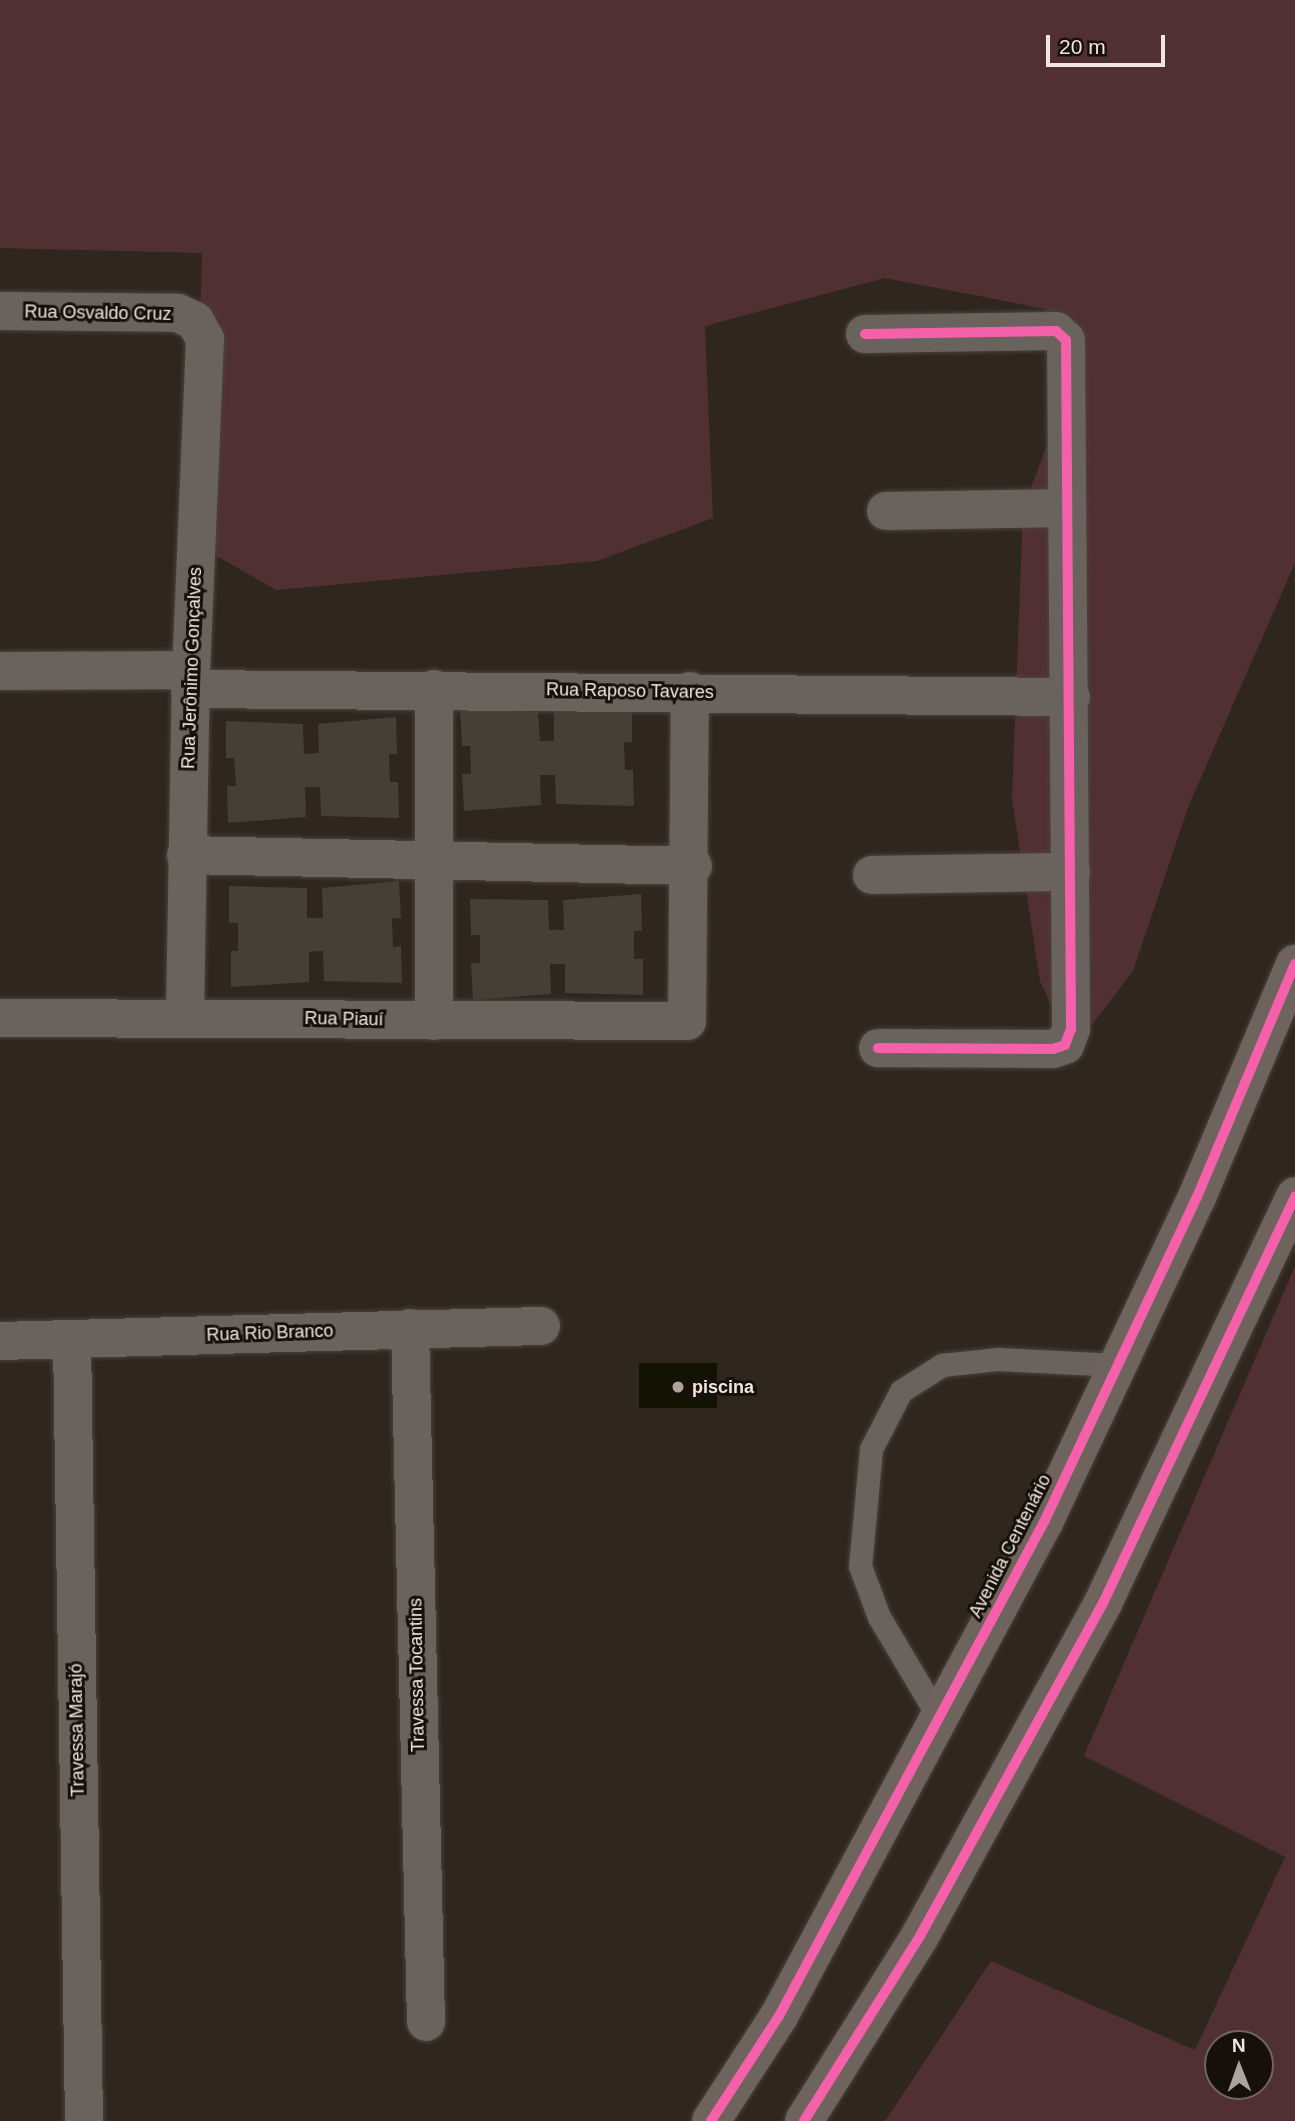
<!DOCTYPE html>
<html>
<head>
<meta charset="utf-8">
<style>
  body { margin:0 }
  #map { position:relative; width:1295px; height:2121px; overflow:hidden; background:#2f261e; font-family:Arial,sans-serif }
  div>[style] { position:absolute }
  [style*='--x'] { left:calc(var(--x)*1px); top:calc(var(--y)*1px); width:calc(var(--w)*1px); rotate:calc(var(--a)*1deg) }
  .green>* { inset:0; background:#513033 }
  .water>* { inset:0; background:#131303; transform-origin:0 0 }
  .building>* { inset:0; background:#463f35 }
  .roads { filter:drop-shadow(0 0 2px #4a423c) drop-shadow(0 0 2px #4a423c) }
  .lane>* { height:23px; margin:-11.5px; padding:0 11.5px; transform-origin:11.5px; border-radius:11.5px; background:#6a635d }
  .street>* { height:38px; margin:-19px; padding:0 19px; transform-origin:19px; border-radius:19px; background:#6a635d }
  .primary>* { height:38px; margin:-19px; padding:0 19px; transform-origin:19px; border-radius:19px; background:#6e635d }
  .cycleway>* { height:10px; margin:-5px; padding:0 5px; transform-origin:5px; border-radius:5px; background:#f560ab }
  .dots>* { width:19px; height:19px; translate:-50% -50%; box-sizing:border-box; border:4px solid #17100a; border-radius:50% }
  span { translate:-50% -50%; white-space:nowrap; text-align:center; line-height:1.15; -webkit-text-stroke:6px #17100a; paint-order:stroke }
  .street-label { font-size:18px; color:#f1e6dd }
  .poi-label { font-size:18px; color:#f1e6dd; font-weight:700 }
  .left { translate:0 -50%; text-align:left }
  .north { position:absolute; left:1204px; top:2030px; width:70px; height:70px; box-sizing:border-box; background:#17100a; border:2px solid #6e665e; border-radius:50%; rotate:359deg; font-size:19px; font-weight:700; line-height:28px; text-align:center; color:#f1e6dd }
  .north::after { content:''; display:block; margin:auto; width:24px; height:32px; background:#ada39a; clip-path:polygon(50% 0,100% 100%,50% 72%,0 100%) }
  .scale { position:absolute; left:1046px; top:35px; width:119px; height:32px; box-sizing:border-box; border:4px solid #f1e6dd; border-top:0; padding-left:9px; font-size:21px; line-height:24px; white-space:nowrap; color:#f1e6dd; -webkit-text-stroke:5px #17100a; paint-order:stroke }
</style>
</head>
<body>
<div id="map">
  <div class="green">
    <div style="clip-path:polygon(0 0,1295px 0,1295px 563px,1189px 805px,1133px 971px,1072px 1051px,1040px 981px,1012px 799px,1023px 508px,1053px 430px,1046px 309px,885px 278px,705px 326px,713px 518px,597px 561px,276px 590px,194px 543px,202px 253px,0 248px)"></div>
    <div style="clip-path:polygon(evenodd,1295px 1266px,1295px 2121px,885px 2121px,991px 1961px,1195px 2050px,1285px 1857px,1084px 1756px,1295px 1266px,1260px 2044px,1260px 2086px,1218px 2086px,1218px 2044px,1260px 2044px)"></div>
  </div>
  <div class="water">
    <div style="left:717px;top:1363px;width:45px;height:78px;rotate:90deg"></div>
  </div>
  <div class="building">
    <div style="clip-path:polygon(632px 705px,632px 742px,624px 742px,625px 770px,633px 770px,634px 806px,556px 804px,555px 775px,540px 775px,541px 805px,464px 811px,462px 774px,471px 774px,470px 746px,462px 746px,460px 709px,538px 712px,540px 741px,554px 741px,554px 711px)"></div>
    <div style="clip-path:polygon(396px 717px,397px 754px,389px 754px,390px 782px,398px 782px,399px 818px,321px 816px,320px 787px,305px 787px,306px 817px,228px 823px,227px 786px,236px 786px,234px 758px,226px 758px,226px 721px,303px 724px,304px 754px,319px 753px,318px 724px)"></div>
    <div style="clip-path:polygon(399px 881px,401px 918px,392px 918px,393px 947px,401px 946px,402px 983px,324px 981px,323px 951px,309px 952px,309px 982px,231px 987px,231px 951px,238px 951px,238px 923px,229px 923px,229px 886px,307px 888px,307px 918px,323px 918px,322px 888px)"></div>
    <div style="clip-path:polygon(641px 894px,642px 931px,634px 931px,634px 959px,643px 959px,643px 995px,565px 993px,565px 964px,550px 964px,551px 994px,473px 1000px,471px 963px,480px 963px,480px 935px,471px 935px,470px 899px,548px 900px,549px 930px,564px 930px,563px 900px)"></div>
  </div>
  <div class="roads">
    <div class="lane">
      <div style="--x:939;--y:1718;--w:117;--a:-120.7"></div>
      <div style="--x:879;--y:1617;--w:54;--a:-110.4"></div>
      <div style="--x:860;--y:1566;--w:118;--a:-84.6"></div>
      <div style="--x:871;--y:1449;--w:65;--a:-62.7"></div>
      <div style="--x:901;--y:1391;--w:49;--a:-32.4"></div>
      <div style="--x:942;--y:1365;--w:55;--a:-6.2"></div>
      <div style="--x:997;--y:1359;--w:121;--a:2.8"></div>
    </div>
    <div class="street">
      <div style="--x:0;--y:311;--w:178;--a:0.6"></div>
      <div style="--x:178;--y:313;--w:19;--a:25"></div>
      <div style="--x:195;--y:321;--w:21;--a:61"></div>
      <div style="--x:205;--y:339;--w:331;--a:92.4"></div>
      <div style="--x:191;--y:670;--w:347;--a:91"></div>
      <div style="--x:865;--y:334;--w:191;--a:-0.9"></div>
      <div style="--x:1056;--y:331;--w:13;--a:42"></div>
      <div style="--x:1066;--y:340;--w:689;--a:89.58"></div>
      <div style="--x:1071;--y:1029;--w:17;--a:111"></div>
      <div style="--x:1065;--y:1045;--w:13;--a:162"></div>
      <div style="--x:1053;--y:1049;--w:175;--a:-179.7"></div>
      <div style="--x:886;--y:511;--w:181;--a:-0.9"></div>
      <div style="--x:0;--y:671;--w:191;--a:-0.3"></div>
      <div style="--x:190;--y:689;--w:881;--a:0.52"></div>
      <div style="--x:434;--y:689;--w:332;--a:90"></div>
      <div style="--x:186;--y:855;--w:507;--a:1.24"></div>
      <div style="--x:872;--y:875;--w:199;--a:-0.9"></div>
      <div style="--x:0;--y:1018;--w:687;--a:0.25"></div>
      <div style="--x:687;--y:1021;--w:330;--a:-89.5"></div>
      <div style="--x:410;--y:1328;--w:694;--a:88.68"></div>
      <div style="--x:72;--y:1340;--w:781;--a:89.12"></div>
      <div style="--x:0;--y:1341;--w:541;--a:-1.59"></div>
    </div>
    <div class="primary">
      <div style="--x:711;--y:2121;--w:125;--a:-57.1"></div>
      <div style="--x:779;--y:2016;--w:561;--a:-61.79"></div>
      <div style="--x:1044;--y:1522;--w:359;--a:-64.8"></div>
      <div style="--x:1197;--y:1197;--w:253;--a:-67.2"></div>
      <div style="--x:804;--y:2121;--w:218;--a:-57.9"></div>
      <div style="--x:920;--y:1936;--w:380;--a:-61.2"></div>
      <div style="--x:1103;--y:1603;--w:450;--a:-64.7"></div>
    </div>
  </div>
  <div class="cycleway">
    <div style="--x:865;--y:334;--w:191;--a:-0.9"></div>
    <div style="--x:1056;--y:331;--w:13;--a:42"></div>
    <div style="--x:1066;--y:340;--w:689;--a:89.58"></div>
    <div style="--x:1071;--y:1029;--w:17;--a:111"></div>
    <div style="--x:1065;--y:1045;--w:13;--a:162"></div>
    <div style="--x:1053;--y:1049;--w:175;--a:-179.7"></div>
    <div style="--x:711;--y:2121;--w:125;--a:-57.1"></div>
    <div style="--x:779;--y:2016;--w:561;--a:-61.79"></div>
    <div style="--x:1044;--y:1522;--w:359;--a:-64.8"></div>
    <div style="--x:1197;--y:1197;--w:253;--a:-67.2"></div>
    <div style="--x:804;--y:2121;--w:218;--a:-57.9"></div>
    <div style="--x:920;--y:1936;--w:380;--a:-61.2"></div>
    <div style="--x:1103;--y:1603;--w:450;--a:-64.7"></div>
  </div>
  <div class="dots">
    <div style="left:678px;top:1387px;background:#ada39a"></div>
  </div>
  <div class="street-label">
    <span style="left:98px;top:313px;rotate:1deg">Rua Osvaldo Cruz</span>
    <span style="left:192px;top:668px;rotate:-88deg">Rua Jerônimo Gonçalves</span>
    <span style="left:630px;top:691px;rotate:1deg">Rua Raposo Tavares</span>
    <span style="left:344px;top:1019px;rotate:1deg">Rua Piauí</span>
    <span style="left:270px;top:1333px;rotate:-2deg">Rua Rio Branco</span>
    <span style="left:1010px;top:1546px;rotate:-63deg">Avenida Centenário</span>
    <span style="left:417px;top:1675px;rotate:-91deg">Travessa Tocantins</span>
    <span style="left:77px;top:1730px;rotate:-91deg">Travessa Marajó</span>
  </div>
  <div class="poi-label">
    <span class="left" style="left:692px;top:1387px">piscina</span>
  </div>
  <div class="north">N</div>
  <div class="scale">20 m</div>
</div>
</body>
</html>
